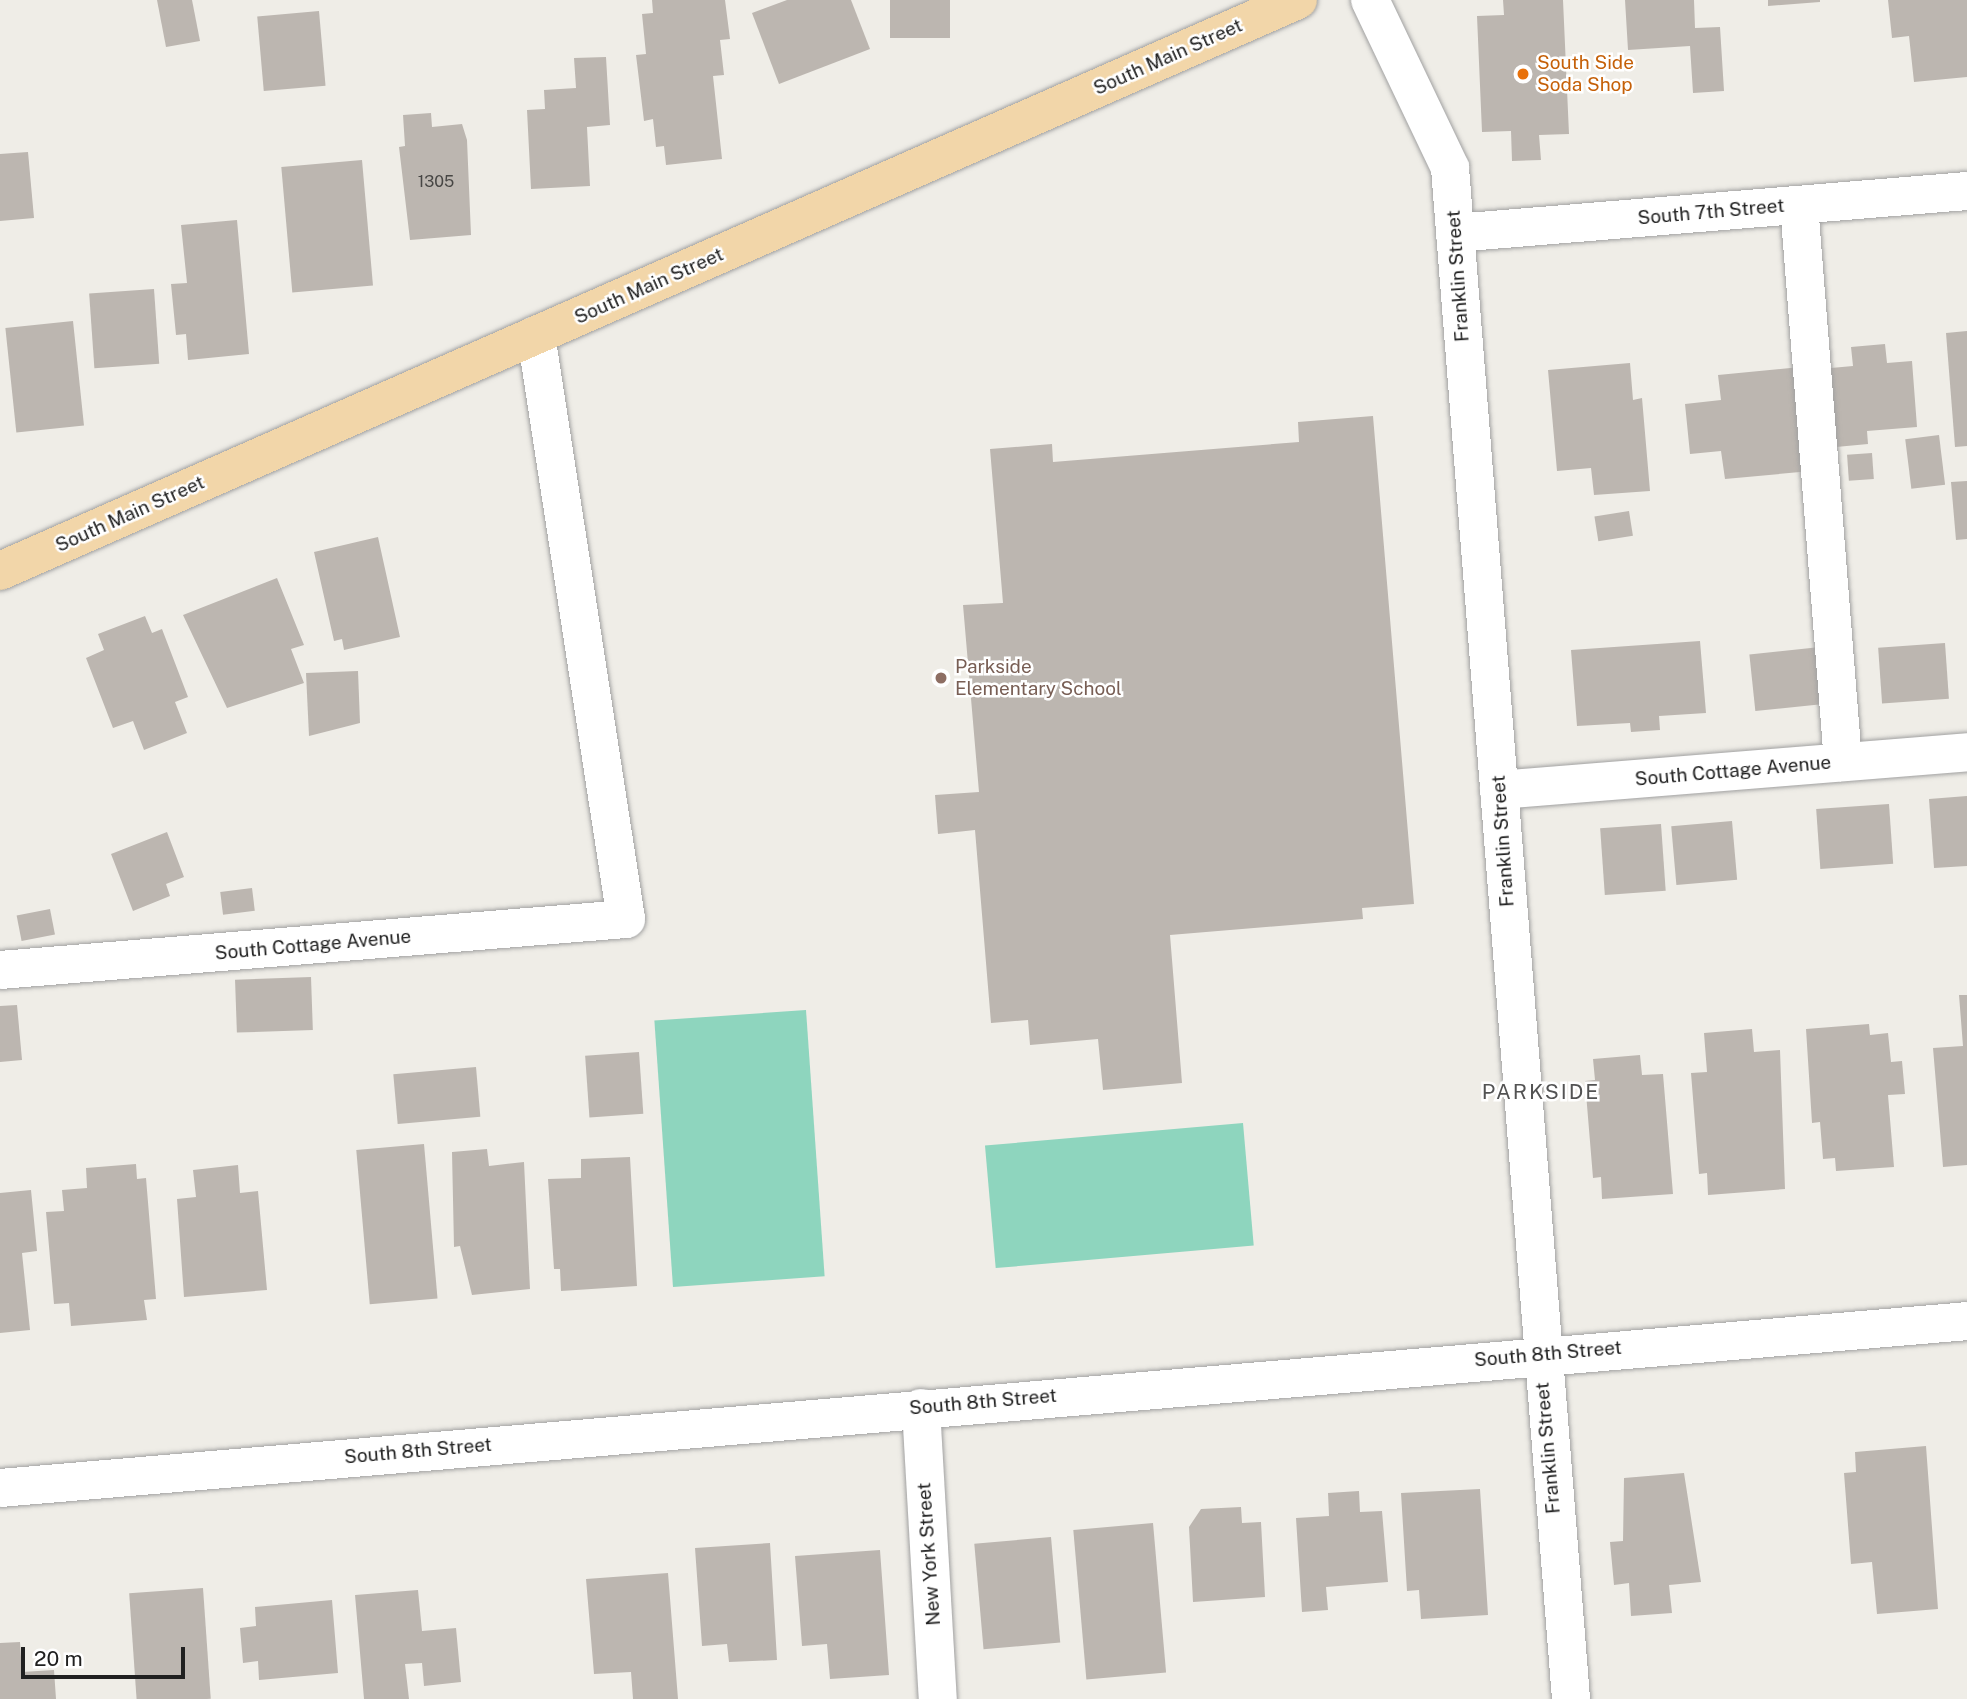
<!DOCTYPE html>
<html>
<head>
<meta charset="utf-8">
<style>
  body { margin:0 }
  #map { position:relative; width:1967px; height:1699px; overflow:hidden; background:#efede7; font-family:"Public Sans",sans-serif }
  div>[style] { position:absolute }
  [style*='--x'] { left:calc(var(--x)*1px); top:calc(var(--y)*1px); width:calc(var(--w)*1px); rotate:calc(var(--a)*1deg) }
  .pitch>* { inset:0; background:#8ed5be; transform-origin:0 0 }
  .building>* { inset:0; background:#bcb6b0; transform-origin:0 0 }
  .roads { filter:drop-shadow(0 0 2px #a1a1a1) drop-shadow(0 0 2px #a1a1a1) }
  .minor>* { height:38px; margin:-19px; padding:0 19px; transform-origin:19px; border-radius:19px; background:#fff }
  .major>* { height:38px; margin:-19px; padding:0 19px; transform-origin:19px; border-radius:19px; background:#f2d6a9 }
  .dots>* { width:19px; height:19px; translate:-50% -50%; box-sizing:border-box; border:4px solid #fff; border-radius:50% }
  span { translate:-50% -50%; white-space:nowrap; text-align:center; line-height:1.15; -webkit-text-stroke:5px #fff; paint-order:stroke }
  .number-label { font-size:16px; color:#474644 }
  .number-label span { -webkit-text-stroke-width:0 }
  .street-label { font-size:19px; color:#202020 }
  .food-label { font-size:19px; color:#c56008 }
  .left { translate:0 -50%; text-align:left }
  .education-label { font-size:19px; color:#785e54 }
  .neighbourhood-label { font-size:21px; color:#535353; letter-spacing:2px }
  .scale { position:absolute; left:21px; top:1647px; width:164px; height:32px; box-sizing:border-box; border:4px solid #202020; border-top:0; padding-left:9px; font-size:21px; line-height:24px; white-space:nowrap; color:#202020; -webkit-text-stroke:5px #fff; paint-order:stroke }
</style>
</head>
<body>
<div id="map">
  <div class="pitch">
    <div style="left:806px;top:1010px;width:267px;height:152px;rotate:86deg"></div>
    <div style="left:1243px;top:1123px;width:123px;height:259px;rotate:85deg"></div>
  </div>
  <div class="building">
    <div style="clip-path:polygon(157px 0,192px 0,200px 41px,166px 47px)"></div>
    <div style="clip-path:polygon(652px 0,725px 0,730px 39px,720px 40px,724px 75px,713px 76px,722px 159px,666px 165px,664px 146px,656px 147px,653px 119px,644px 121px,636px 55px,646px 54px,642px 14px,653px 13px)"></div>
    <div style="clip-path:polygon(787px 0,851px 0,870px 49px,779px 84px,752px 13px)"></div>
    <div style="left:890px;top:0;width:60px;height:38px"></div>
    <div style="clip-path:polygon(1503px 0,1563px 0,1569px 134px,1539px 135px,1541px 160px,1512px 161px,1511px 131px,1482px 132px,1477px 16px,1504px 15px)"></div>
    <div style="clip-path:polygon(1625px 0,1694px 0,1695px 28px,1720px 27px,1724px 91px,1693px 93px,1690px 46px,1628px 50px)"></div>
    <div style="clip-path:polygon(1768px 0,1820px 0,1820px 2px,1768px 6px)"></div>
    <div style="clip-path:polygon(1888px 0,1967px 0,1967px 77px,1914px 82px,1909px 36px,1892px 38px)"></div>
    <div style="left:319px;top:11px;width:75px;height:62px;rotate:85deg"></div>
    <div style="clip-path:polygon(606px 57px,610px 125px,587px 127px,590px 186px,531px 189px,527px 110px,545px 109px,544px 90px,576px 88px,574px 58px)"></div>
    <div style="clip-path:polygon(431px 113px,432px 127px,462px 124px,467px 140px,471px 235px,410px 240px,399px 147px,405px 146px,403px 115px)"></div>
    <div style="clip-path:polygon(28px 152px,34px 218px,0 221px,0 154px)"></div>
    <div style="left:362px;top:160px;width:126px;height:81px;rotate:85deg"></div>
    <div style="clip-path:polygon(237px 220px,249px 354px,188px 360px,186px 334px,176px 335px,171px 284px,187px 283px,181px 225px)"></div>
    <div style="left:154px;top:289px;width:75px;height:65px;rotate:86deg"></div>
    <div style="left:73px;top:321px;width:105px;height:68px;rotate:84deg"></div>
    <div style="clip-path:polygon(1967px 331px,1967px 446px,1955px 447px,1946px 333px)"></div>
    <div style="clip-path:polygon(1885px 344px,1887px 363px,1912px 361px,1917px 427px,1867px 431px,1868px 444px,1836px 447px,1831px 368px,1853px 366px,1851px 347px)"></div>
    <div style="clip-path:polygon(1630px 363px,1633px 400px,1642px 398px,1650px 491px,1594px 495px,1591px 468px,1557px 471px,1548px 370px)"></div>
    <div style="clip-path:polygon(1800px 367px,1811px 471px,1725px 479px,1721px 451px,1690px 454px,1685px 404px,1721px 400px,1718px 375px)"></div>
    <div style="clip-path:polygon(1373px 416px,1414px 904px,1362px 908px,1363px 919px,1170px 935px,1182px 1083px,1103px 1090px,1098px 1039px,1030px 1045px,1028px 1020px,991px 1023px,975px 830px,938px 834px,935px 795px,979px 792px,963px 605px,1003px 603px,990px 449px,1052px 444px,1053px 462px,1299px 442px,1298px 422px)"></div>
    <div style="left:1939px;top:435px;width:50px;height:34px;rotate:83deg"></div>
    <div style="left:1872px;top:453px;width:26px;height:25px;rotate:86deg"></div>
    <div style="clip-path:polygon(1967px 481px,1967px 539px,1956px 540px,1951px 482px)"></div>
    <div style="left:1629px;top:511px;width:25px;height:35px;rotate:81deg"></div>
    <div style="clip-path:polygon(378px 537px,400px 637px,344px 650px,342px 639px,334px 641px,314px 552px)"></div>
    <div style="clip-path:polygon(277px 578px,304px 645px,291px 649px,304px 683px,227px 708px,183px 615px)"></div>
    <div style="clip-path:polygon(145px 616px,152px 633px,162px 629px,188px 697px,175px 702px,187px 733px,144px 750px,133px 721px,113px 728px,86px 658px,104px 650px,98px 634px)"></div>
    <div style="clip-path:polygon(1700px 641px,1706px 713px,1659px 716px,1660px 730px,1631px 732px,1630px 723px,1577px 726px,1571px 650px)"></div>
    <div style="left:1945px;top:643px;width:56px;height:67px;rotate:86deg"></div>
    <div style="left:1820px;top:647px;width:57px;height:71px;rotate:84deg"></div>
    <div style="clip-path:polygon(358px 671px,360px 723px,309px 736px,306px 673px)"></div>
    <div style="clip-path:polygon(1967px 796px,1967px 866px,1934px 868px,1929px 799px)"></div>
    <div style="left:1889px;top:804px;width:60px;height:73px;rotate:86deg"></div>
    <div style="left:1732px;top:821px;width:59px;height:61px;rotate:85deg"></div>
    <div style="left:1661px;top:824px;width:67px;height:61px;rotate:86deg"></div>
    <div style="clip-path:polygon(167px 832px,184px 877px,166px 884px,170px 896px,133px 911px,111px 854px)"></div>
    <div style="left:252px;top:888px;width:23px;height:32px;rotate:83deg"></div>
    <div style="left:50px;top:909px;width:26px;height:34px;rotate:79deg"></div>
    <div style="left:311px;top:977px;width:53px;height:76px;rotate:88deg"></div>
    <div style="clip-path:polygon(1959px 995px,1967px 995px,1967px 1165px,1943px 1167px,1933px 1048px,1963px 1046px)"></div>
    <div style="clip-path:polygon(17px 1005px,22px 1060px,0 1062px,0 1006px)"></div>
    <div style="clip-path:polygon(1869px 1024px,1870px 1035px,1888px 1033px,1891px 1062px,1902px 1061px,1905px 1094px,1888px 1095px,1894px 1167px,1836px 1171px,1835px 1158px,1823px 1159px,1820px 1122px,1812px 1123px,1806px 1029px)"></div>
    <div style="clip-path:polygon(1752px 1029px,1754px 1052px,1780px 1050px,1785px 1189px,1708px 1195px,1707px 1173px,1699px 1174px,1691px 1073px,1707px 1072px,1704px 1033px)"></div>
    <div style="left:639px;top:1052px;width:62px;height:54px;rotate:86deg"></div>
    <div style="clip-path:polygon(1640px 1055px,1642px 1075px,1663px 1074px,1673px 1194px,1602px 1199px,1601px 1177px,1593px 1178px,1585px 1081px,1595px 1080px,1593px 1059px)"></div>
    <div style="left:476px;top:1067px;width:50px;height:83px;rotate:85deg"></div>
    <div style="left:424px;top:1144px;width:155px;height:68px;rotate:85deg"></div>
    <div style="clip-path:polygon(487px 1149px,489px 1166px,524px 1162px,530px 1289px,472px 1295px,460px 1246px,454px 1247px,452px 1152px)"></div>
    <div style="clip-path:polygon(630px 1157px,637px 1286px,561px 1291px,560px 1269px,554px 1269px,548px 1179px,581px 1178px,581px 1159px)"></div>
    <div style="clip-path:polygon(136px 1164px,137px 1179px,146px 1178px,156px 1299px,144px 1300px,147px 1320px,71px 1326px,69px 1303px,54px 1304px,46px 1212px,64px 1211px,62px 1190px,87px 1188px,86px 1168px)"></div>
    <div style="clip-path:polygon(238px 1165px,240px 1193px,258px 1191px,267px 1290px,184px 1297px,177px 1199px,196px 1197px,193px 1170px)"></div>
    <div style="clip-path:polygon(31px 1190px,37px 1251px,22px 1253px,30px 1330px,0 1333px,0 1193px)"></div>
    <div style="clip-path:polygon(1926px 1446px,1938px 1609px,1877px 1614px,1872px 1562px,1851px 1564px,1844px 1473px,1856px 1472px,1855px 1452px)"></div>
    <div style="clip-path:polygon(1684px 1473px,1701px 1582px,1669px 1585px,1672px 1613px,1631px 1616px,1629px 1583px,1614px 1585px,1610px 1542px,1623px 1541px,1624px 1478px)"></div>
    <div style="clip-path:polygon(1480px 1489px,1488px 1615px,1421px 1619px,1419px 1590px,1407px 1591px,1401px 1493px)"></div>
    <div style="clip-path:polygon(1359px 1491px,1360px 1512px,1382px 1511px,1388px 1582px,1326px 1587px,1328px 1610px,1302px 1612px,1296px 1518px,1329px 1516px,1328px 1493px)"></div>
    <div style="clip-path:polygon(1241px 1507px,1242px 1523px,1261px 1522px,1265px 1597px,1193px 1602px,1189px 1527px,1201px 1509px)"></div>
    <div style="left:1153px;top:1523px;width:150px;height:80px;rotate:85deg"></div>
    <div style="left:1051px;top:1537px;width:106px;height:77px;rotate:85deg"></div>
    <div style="clip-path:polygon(770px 1543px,777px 1660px,729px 1662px,727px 1644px,702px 1646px,695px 1548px)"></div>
    <div style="clip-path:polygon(880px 1550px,889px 1675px,830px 1679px,827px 1644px,802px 1646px,795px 1556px)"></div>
    <div style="clip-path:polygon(668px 1573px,678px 1699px,633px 1699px,631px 1672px,594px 1674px,586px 1579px)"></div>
    <div style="left:203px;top:1588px;width:111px;height:74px;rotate:86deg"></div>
    <div style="clip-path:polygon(418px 1590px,422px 1631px,456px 1628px,461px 1682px,424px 1686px,422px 1663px,405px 1664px,409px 1699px,364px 1699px,355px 1595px)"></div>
    <div style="clip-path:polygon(332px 1600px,338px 1673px,259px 1680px,258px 1661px,243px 1663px,240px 1628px,256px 1626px,255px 1607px)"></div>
    <div style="clip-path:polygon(20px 1642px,22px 1672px,54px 1670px,56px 1699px,0 1699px,0 1643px)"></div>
  </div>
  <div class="roads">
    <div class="minor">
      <div style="--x:1370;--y:0;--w:186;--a:64.5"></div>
      <div style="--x:1450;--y:168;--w:1536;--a:85.48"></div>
      <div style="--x:1799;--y:205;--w:559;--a:85.48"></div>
      <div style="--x:1455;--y:233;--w:514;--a:-4.69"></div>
      <div style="--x:1499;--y:790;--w:470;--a:-4.6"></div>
      <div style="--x:0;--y:970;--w:628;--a:-4.66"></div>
      <div style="--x:626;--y:919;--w:591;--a:-98.76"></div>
      <div style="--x:921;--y:1408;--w:291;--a:86.7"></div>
      <div style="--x:0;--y:1488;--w:1974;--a:-4.85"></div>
    </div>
    <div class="major">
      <div style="--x:0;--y:571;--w:1418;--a:-23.75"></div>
    </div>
  </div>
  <div class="dots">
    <div style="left:1523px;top:74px;background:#e8710a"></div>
    <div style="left:941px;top:678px;background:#8d6e63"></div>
  </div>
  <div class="number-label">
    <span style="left:436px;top:182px">1305</span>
  </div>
  <div class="street-label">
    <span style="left:1168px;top:57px;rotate:-24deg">South Main Street</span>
    <span style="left:1711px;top:212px;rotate:-5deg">South 7th Street</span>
    <span style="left:1458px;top:276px;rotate:-94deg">Franklin Street</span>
    <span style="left:649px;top:286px;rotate:-24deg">South Main Street</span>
    <span style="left:130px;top:514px;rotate:-24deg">South Main Street</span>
    <span style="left:1733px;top:771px;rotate:-5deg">South Cottage Avenue</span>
    <span style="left:1503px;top:841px;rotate:-94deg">Franklin Street</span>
    <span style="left:313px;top:945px;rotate:-5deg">South Cottage Avenue</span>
    <span style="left:1548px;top:1354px;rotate:-5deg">South 8th Street</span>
    <span style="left:983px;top:1402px;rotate:-5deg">South 8th Street</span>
    <span style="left:1548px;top:1448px;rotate:-95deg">Franklin Street</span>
    <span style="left:418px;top:1451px;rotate:-5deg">South 8th Street</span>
    <span style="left:929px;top:1554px;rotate:-94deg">New York Street</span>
  </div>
  <div class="food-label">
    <span class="left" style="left:1537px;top:74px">South Side<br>Soda Shop</span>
  </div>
  <div class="education-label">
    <span class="left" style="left:955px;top:678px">Parkside<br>Elementary School</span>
  </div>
  <div class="neighbourhood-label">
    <span style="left:1541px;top:1092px">PARKSIDE</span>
  </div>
  <div class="scale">20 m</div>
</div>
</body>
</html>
